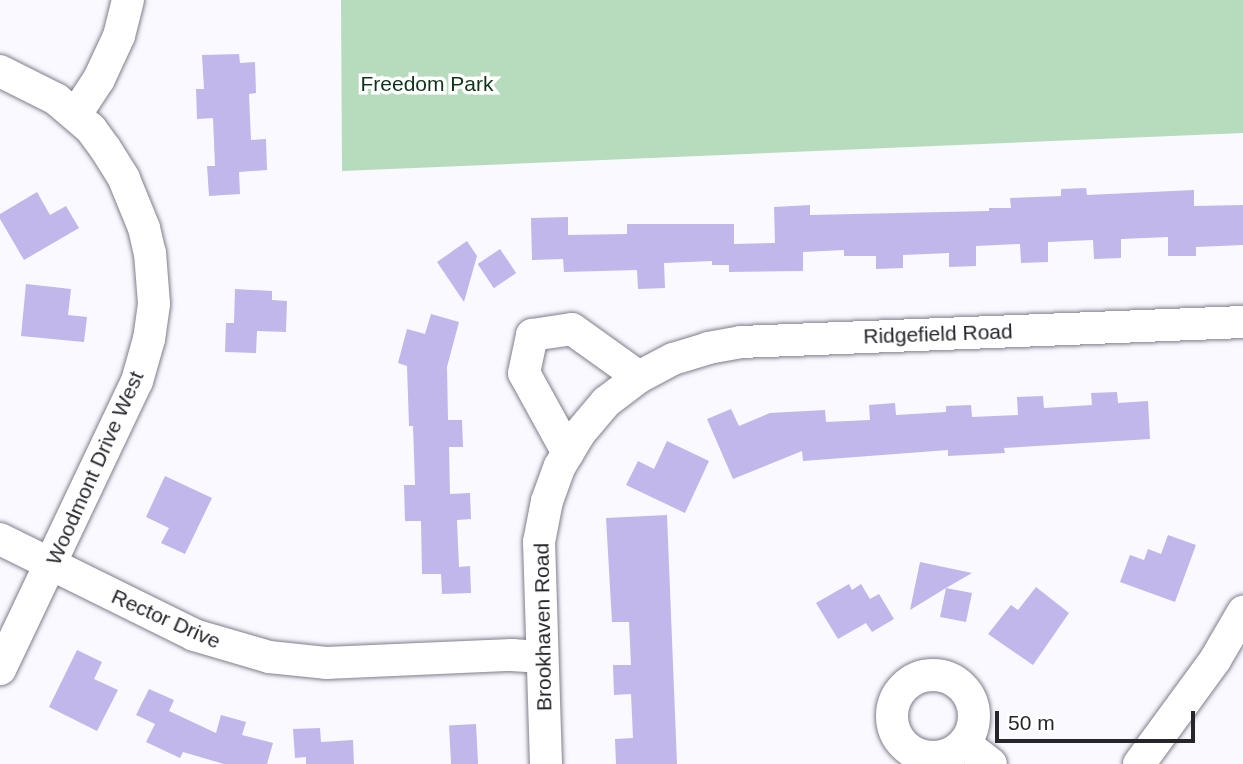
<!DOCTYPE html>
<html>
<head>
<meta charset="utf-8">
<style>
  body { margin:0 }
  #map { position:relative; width:1243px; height:764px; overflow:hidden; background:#faf9ff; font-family:Helvetica,sans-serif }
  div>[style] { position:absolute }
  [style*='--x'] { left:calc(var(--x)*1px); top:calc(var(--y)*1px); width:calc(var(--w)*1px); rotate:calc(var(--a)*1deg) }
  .green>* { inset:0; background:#b6dbbd }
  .building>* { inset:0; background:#c1b7eb; transform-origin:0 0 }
  .roads { filter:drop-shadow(0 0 2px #807e8b) drop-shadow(0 0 2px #807e8b) }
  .minor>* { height:32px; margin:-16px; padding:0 16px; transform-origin:16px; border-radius:16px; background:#fff }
  .minor>.ring { margin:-16px; padding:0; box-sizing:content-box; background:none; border:32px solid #fff; border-radius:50% }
  span { translate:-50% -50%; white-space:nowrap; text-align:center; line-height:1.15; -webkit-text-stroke:7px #fff; paint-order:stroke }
  .park-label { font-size:21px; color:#0f341a }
  .street-label { font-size:21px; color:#26252b }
  .scale { position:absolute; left:995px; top:711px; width:200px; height:32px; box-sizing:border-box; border:4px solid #26252b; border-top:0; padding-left:9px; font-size:21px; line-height:24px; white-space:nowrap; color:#26252b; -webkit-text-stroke:5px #fff; paint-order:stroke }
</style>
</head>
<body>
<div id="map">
  <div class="green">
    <div style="clip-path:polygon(341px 0,1243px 0,1243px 133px,342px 171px)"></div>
  </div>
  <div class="building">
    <div style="clip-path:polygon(239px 54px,240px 63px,255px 62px,256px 93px,249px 94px,251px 140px,266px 139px,267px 170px,239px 172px,240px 194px,209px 196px,207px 166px,215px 166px,213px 118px,197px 119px,196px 89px,204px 89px,202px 55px)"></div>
    <div style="clip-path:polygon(1086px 188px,1087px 195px,1194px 190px,1194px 206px,1243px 205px,1243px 245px,1196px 247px,1196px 256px,1168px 256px,1168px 237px,1121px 239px,1121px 258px,1094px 259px,1093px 240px,1048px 242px,1048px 262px,1021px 263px,1020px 244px,976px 246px,976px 266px,949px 267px,949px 253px,903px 255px,903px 268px,876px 269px,876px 256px,844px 256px,844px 250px,803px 252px,803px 271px,729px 272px,729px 265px,712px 265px,712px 261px,664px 263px,665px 288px,638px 289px,637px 270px,564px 272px,563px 259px,532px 260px,531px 218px,568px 217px,568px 235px,627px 234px,627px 224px,734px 224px,734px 244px,775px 243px,774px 207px,810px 205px,810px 215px,989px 211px,989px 208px,1011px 208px,1010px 198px,1061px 196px,1061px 189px)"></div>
    <div style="clip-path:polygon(37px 192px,50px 215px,66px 206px,79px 228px,24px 260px,0 219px,0 214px)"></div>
    <div style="clip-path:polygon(467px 241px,477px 256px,464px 302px,437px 262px)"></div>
    <div style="left:500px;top:249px;width:29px;height:27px;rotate:56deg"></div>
    <div style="clip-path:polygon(26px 284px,71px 289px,68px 315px,87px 317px,84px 342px,21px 336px)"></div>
    <div style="clip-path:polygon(235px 289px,272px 291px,272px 300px,287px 301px,286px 332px,257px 331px,256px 353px,225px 352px,226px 323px,234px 323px)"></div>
    <div style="clip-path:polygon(431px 314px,459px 322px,447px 367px,448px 420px,462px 420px,463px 447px,449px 447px,450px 494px,470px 493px,471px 519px,457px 520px,459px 567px,470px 566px,471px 593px,442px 594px,441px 574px,422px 574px,421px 521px,405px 521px,404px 485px,415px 485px,413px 426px,409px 426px,407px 366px,398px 363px,407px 329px,425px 334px)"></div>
    <div style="clip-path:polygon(1117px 392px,1118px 403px,1148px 401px,1150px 439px,1004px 448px,1005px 453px,948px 456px,948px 450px,803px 461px,802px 451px,733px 479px,707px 419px,731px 409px,739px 426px,770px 413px,825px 410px,826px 422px,870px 420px,869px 405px,895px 403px,896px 415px,946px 412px,946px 406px,971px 405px,972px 417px,1018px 415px,1017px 397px,1043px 396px,1044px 408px,1092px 405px,1091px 393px)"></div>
    <div style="clip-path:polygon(667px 441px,709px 461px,685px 513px,626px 485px,638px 461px,654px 469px)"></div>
    <div style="clip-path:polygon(165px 476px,212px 498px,185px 554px,161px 543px,169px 528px,146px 517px)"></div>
    <div style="clip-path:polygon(667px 515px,677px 764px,616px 764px,615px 739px,633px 738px,631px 694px,614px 695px,613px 665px,631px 665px,629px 622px,612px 622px,606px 518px)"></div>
    <div style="clip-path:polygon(1168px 535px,1196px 545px,1175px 602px,1120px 582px,1130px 555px,1144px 560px,1148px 549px,1161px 554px)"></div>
    <div style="clip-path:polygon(920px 562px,972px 573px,946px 588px,972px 593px,966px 622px,940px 617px,946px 588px,910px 610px)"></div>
    <div style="clip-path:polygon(849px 584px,852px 590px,861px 584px,870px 599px,879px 594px,894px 619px,872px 632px,866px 623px,838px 639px,816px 603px)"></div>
    <div style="clip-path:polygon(1036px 587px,1069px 613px,1033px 665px,988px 634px,1011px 605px,1018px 610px)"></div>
    <div style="clip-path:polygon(77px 650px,102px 662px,94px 679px,118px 690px,97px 731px,49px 707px)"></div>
    <div style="clip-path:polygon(149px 689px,174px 700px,169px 711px,216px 733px,221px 715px,246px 722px,242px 735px,273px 743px,267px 764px,224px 764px,183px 752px,180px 758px,146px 742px,155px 724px,136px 715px)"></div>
    <div style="left:476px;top:724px;width:40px;height:27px;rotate:87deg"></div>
    <div style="clip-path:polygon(320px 728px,321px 742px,353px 740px,354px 764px,306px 764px,306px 757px,295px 758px,293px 729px)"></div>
  </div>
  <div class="roads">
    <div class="minor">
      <div style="--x:0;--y:71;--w:63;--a:26.6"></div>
      <div style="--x:56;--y:99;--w:46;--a:40.6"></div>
      <div style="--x:91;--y:129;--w:24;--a:54"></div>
      <div style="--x:105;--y:148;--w:36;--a:58"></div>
      <div style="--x:124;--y:179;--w:53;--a:67.8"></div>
      <div style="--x:144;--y:228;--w:26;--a:77"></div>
      <div style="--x:150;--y:253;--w:51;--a:85.5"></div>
      <div style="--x:154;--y:304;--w:35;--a:98"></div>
      <div style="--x:149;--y:339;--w:44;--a:105.9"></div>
      <div style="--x:137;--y:381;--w:319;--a:115.4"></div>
      <div style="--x:76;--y:114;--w:42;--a:-56.7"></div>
      <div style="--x:99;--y:79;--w:47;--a:-65.1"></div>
      <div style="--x:119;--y:36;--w:37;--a:-76"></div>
      <div style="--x:568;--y:453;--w:91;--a:-118.8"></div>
      <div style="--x:524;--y:373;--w:39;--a:-78"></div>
      <div style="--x:532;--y:335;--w:40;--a:-8.5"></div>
      <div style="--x:572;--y:329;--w:82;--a:35.6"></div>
      <div style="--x:0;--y:539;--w:216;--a:26.3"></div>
      <div style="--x:194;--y:635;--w:78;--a:16.3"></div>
      <div style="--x:269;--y:657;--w:57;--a:6"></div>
      <div style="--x:326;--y:663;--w:186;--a:-2.5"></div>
      <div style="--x:512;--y:655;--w:30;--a:4"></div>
      <div class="ring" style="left:892px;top:675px;width:50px;height:50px"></div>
      <div style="--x:964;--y:743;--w:34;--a:38"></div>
      <div style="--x:546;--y:764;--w:222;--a:-91.8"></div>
      <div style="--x:539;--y:542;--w:42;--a:-79"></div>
      <div style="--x:547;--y:501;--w:37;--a:-70"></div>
      <div style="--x:560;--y:466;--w:37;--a:-59"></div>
      <div style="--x:579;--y:434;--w:42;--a:-49.8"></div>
      <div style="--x:606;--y:402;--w:41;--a:-37.1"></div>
      <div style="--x:639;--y:377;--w:38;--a:-28"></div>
      <div style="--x:673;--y:359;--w:37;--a:-17"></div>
      <div style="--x:708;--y:348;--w:34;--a:-10"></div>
      <div style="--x:741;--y:342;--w:502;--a:-2.28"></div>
      <div style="--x:1139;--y:764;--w:129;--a:-53.8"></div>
      <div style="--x:1215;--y:660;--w:56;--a:-59.7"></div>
    </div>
  </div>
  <div class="park-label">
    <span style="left:427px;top:84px">Freedom Park</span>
  </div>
  <div class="street-label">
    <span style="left:938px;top:334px;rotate:-2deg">Ridgefield Road</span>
    <span style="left:95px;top:468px;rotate:-66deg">Woodmont Drive West</span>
    <span style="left:166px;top:619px;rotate:24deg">Rector Drive</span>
    <span style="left:543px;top:627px;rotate:-91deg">Brookhaven Road</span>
  </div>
  <div class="scale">50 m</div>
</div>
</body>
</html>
